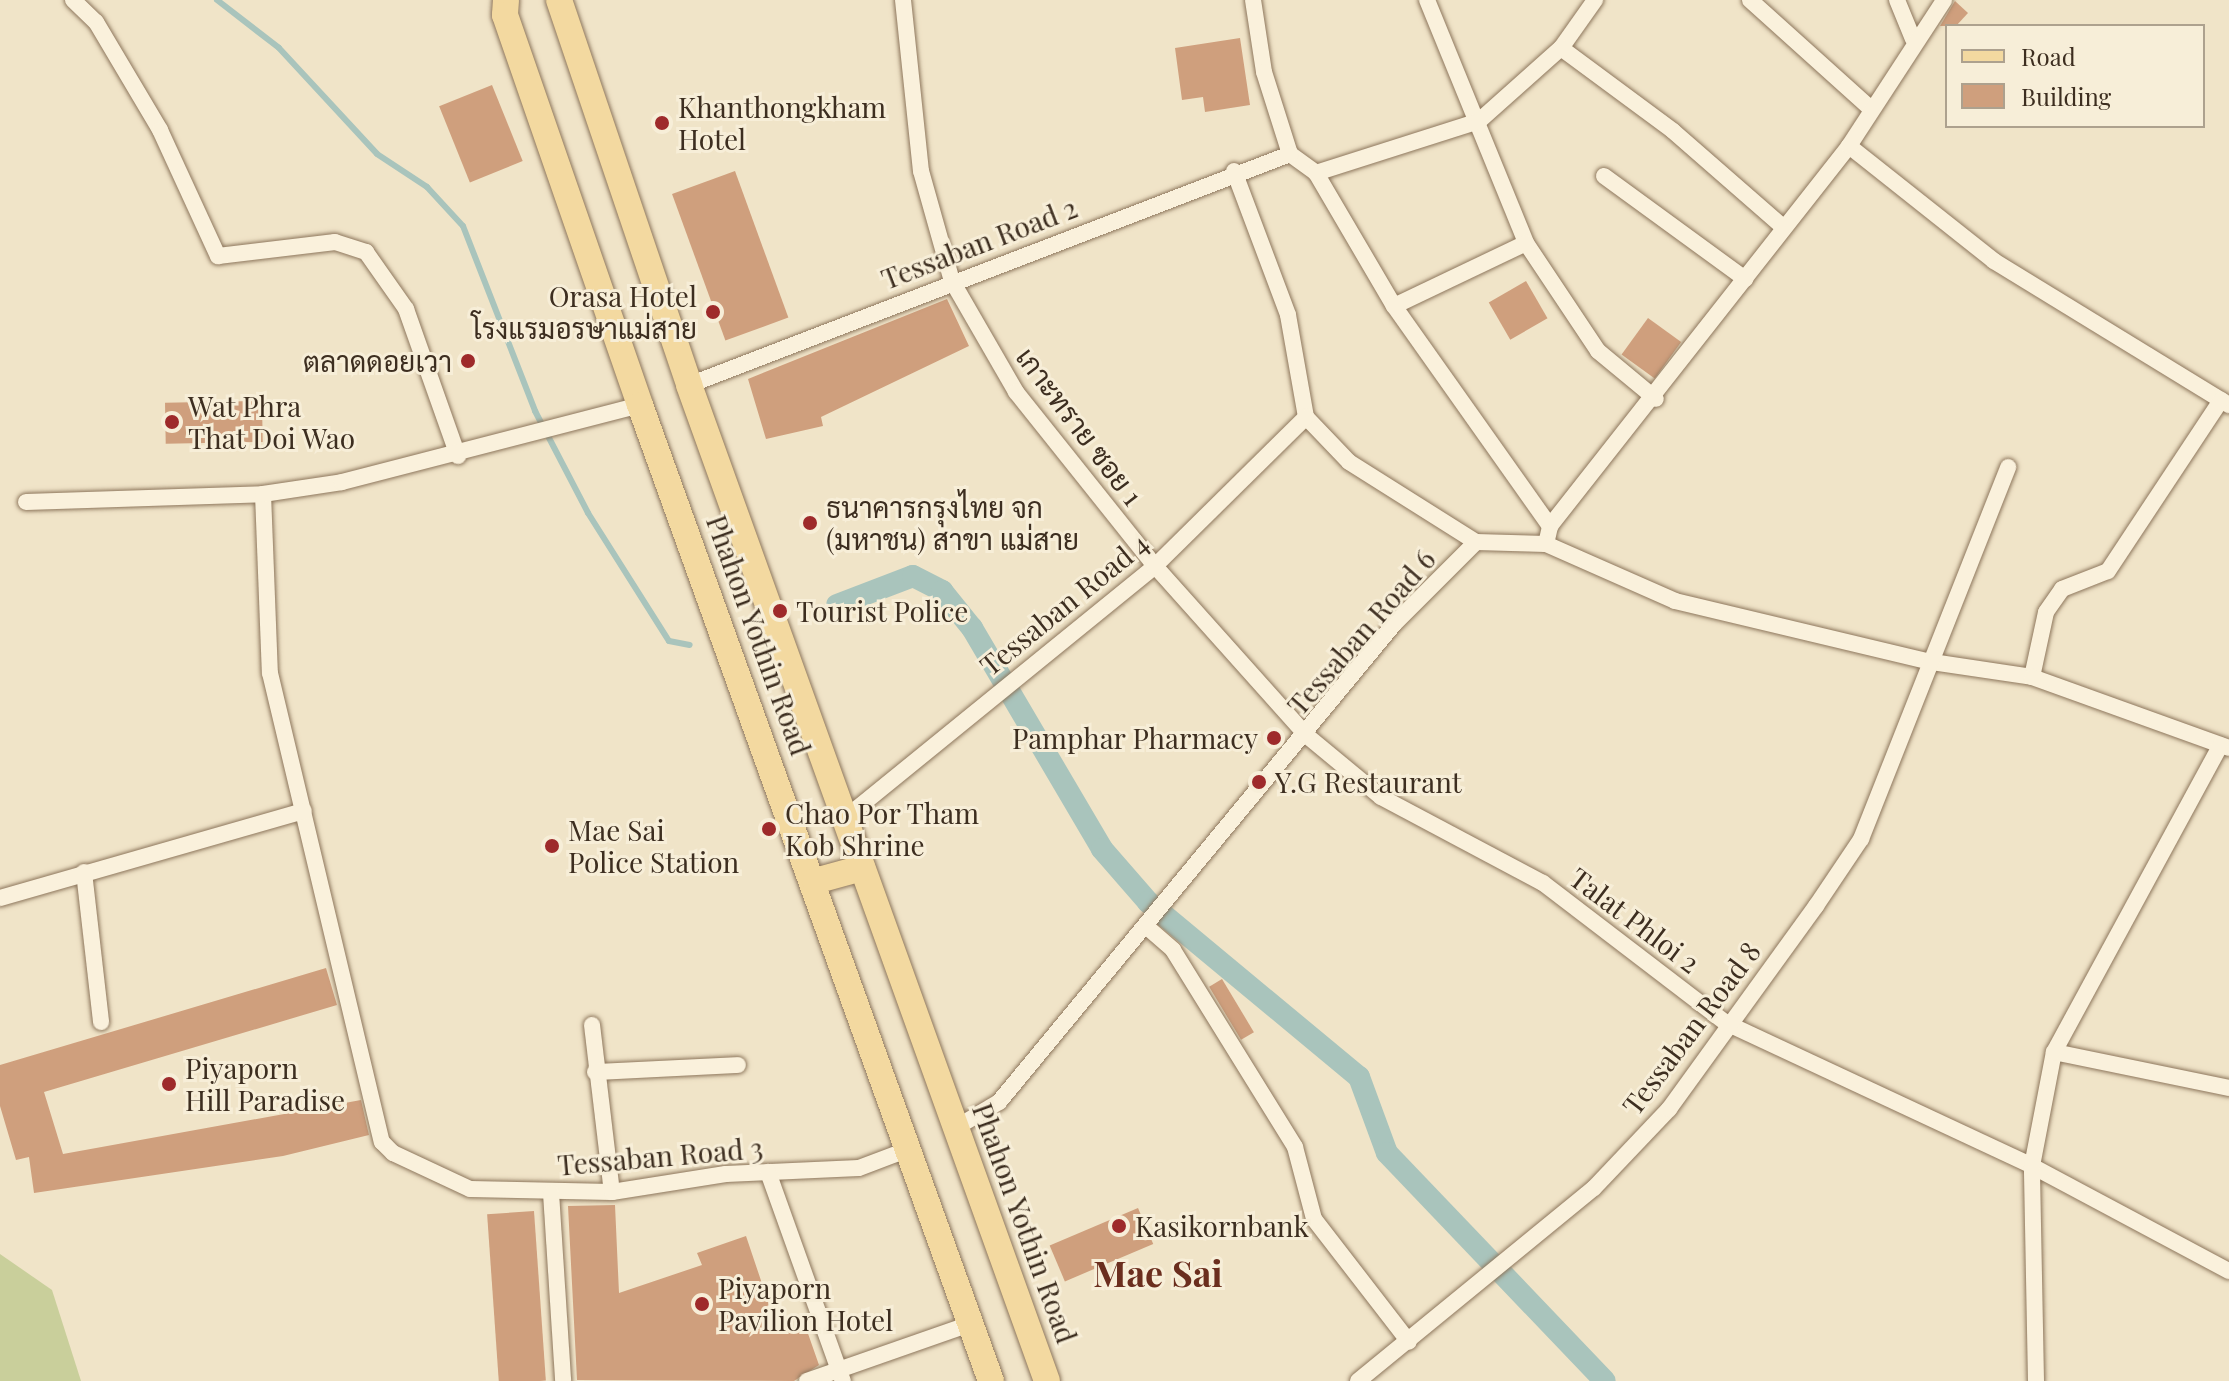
<!DOCTYPE html>
<html>
<head>
<meta charset="utf-8">
<style>
  body { margin:0 }
  #map { position:relative; width:2229px; height:1381px; overflow:hidden; background:#f0e4c8; font-family:"Playfair Display",Sarabun,serif }
  div>[style] { position:absolute }
  [style*='--x'] { left:calc(var(--x)*1px); top:calc(var(--y)*1px); width:calc(var(--w)*1px); rotate:calc(var(--a)*1deg) }
  .green>* { inset:0; background:#c9cf9b }
  .stream>* { height:6px; margin:-3px; padding:0 3px; transform-origin:3px; border-radius:3px; background:#a9c4bc }
  .canal>* { height:22px; margin:-11px; padding:0 11px; transform-origin:11px; border-radius:11px; background:#a9c4bc }
  .building>* { inset:0; background:#cf9f7d; transform-origin:0 0 }
  .roads { filter:drop-shadow(0 0 2px #8d765c) drop-shadow(0 0 2px #8d765c) }
  .minor>* { height:16px; margin:-8px; padding:0 8px; transform-origin:8px; border-radius:8px; background:#faf1dc }
  .primary>* { height:26px; margin:-13px; padding:0 13px; transform-origin:13px; border-radius:13px; background:#f3d9a0 }
  .dots>* { width:22px; height:22px; translate:-50% -50%; box-sizing:border-box; border:4px solid #f7eed8; border-radius:50% }
  span { translate:-50% -50%; white-space:nowrap; text-align:center; line-height:1.15; -webkit-text-stroke:6px #f7eed8; paint-order:stroke }
  .poi-label { font-size:28px; color:#3d2e20 }
  .left { translate:0 -50%; text-align:left }
  .right { translate:-100% -50%; text-align:right }
  .street-label { font-size:28px; color:#3d2e20 }
  .district-label { font-size:36px; color:#6b2e1e; font-weight:700 }
  .legend { position:absolute; left:1945px; top:24px; width:260px; height:104px; box-sizing:border-box; background:#f7eed8; border:2px solid #ada18e; margin:0; padding:10px 14px; list-style:none; font-size:24px; color:#3d2e20 }
  .legend li { display:flex; align-items:center; gap:16px; height:40px }
  .legend b { width:40px; border:2px solid #ada18e }
</style>
</head>
<body>
<div id="map">
  <div class="green">
    <div style="clip-path:polygon(0 1254px,52px 1290px,81px 1381px,0 1381px)"></div>
  </div>
  <div class="stream">
    <div style="--x:217;--y:0;--w:78;--a:37.7"></div>
    <div style="--x:279;--y:48;--w:144;--a:47.2"></div>
    <div style="--x:377;--y:154;--w:60;--a:33.4"></div>
    <div style="--x:427;--y:187;--w:53;--a:47.3"></div>
    <div style="--x:463;--y:226;--w:199;--a:68.7"></div>
    <div style="--x:535;--y:411;--w:115;--a:62.5"></div>
    <div style="--x:588;--y:513;--w:151;--a:57.7"></div>
    <div style="--x:669;--y:641;--w:21;--a:11"></div>
  </div>
  <div class="canal">
    <div style="--x:837;--y:605;--w:81;--a:-20.9"></div>
    <div style="--x:913;--y:576;--w:33;--a:27"></div>
    <div style="--x:942;--y:591;--w:48;--a:51"></div>
    <div style="--x:972;--y:628;--w:256;--a:59.5"></div>
    <div style="--x:1102;--y:849;--w:70;--a:49"></div>
    <div style="--x:1148;--y:902;--w:274;--a:39.7"></div>
    <div style="--x:1359;--y:1077;--w:81;--a:69.8"></div>
    <div style="--x:1387;--y:1153;--w:315;--a:46.3"></div>
  </div>
  <div class="building">
    <div style="clip-path:polygon(1955px 1px,1968px 13px,1956px 26px,1940px 26px)"></div>
    <div style="clip-path:polygon(1240px 38px,1250px 105px,1205px 112px,1203px 97px,1182px 100px,1175px 48px)"></div>
    <div style="left:492px;top:85px;width:82px;height:57px;rotate:68deg"></div>
    <div style="left:735px;top:171px;width:156px;height:67px;rotate:70deg"></div>
    <div style="left:1526px;top:281px;width:43px;height:43px;rotate:60deg"></div>
    <div style="clip-path:polygon(947px 299px,969px 346px,821px 417px,823px 426px,766px 439px,748px 379px)"></div>
    <div style="left:1648px;top:318px;width:41px;height:45px;rotate:36deg"></div>
    <div style="left:262px;top:401px;width:41px;height:97px;rotate:89deg"></div>
    <div style="clip-path:polygon(326px 968px,337px 1005px,44px 1092px,63px 1154px,361px 1100px,369px 1135px,283px 1156px,34px 1193px,29px 1157px,16px 1160px,0 1106px,0 1065px)"></div>
    <div style="left:1222px;top:979px;width:62px;height:15px;rotate:59deg"></div>
    <div style="clip-path:polygon(615px 1205px,619px 1293px,702px 1265px,697px 1253px,746px 1236px,779px 1334px,805px 1325px,819px 1365px,794px 1381px,577px 1380px,568px 1206px)"></div>
    <div style="left:1138px;top:1208px;width:39px;height:96px;rotate:67deg"></div>
    <div style="left:534px;top:1211px;width:170px;height:47px;rotate:86deg"></div>
  </div>
  <div class="roads">
    <div class="minor">
      <div style="--x:73;--y:0;--w:32;--a:44"></div>
      <div style="--x:96;--y:22;--w:126;--a:59.3"></div>
      <div style="--x:160;--y:130;--w:139;--a:65.3"></div>
      <div style="--x:218;--y:256;--w:118;--a:-6.8"></div>
      <div style="--x:335;--y:242;--w:33;--a:18"></div>
      <div style="--x:366;--y:252;--w:70;--a:54.9"></div>
      <div style="--x:406;--y:309;--w:156;--a:70.5"></div>
      <div style="--x:903;--y:0;--w:172;--a:84"></div>
      <div style="--x:921;--y:171;--w:114;--a:74.3"></div>
      <div style="--x:952;--y:281;--w:128;--a:60"></div>
      <div style="--x:1016;--y:392;--w:223;--a:51.4"></div>
      <div style="--x:1155;--y:566;--w:227;--a:48.2"></div>
      <div style="--x:1306;--y:735;--w:97;--a:39.6"></div>
      <div style="--x:1381;--y:797;--w:183;--a:28"></div>
      <div style="--x:1543;--y:883;--w:230;--a:37.4"></div>
      <div style="--x:1726;--y:1023;--w:338;--a:25"></div>
      <div style="--x:2032;--y:1166;--w:223;--a:28.1"></div>
      <div style="--x:1253;--y:0;--w:73;--a:81.3"></div>
      <div style="--x:1264;--y:72;--w:86;--a:72.4"></div>
      <div style="--x:1290;--y:154;--w:32;--a:36"></div>
      <div style="--x:1316;--y:173;--w:154;--a:59.6"></div>
      <div style="--x:1394;--y:306;--w:270;--a:54.7"></div>
      <div style="--x:1427;--y:0;--w:262;--a:67.8"></div>
      <div style="--x:1526;--y:243;--w:130;--a:56.3"></div>
      <div style="--x:1598;--y:351;--w:75;--a:39.6"></div>
      <div style="--x:1750;--y:0;--w:160;--a:42"></div>
      <div style="--x:1897;--y:0;--w:42;--a:67.7"></div>
      <div style="--x:1561;--y:48;--w:59;--a:-54.7"></div>
      <div style="--x:1849;--y:146;--w:185;--a:38.4"></div>
      <div style="--x:1994;--y:261;--w:276;--a:31.5"></div>
      <div style="--x:1234;--y:171;--w:154;--a:69.4"></div>
      <div style="--x:1288;--y:315;--w:104;--a:80"></div>
      <div style="--x:1306;--y:417;--w:62;--a:46.3"></div>
      <div style="--x:1349;--y:462;--w:150;--a:32.2"></div>
      <div style="--x:1316;--y:173;--w:171;--a:-17.7"></div>
      <div style="--x:1479;--y:121;--w:110;--a:-41.7"></div>
      <div style="--x:1561;--y:48;--w:139;--a:36.5"></div>
      <div style="--x:1673;--y:131;--w:146;--a:41.1"></div>
      <div style="--x:1604;--y:176;--w:175;--a:36.1"></div>
      <div style="--x:1394;--y:306;--w:146;--a:-25.5"></div>
      <div style="--x:689;--y:385;--w:644;--a:-21.02"></div>
      <div style="--x:263;--y:494;--w:179;--a:87.8"></div>
      <div style="--x:270;--y:673;--w:482;--a:76.6"></div>
      <div style="--x:382;--y:1142;--w:16;--a:45"></div>
      <div style="--x:393;--y:1153;--w:85;--a:25.1"></div>
      <div style="--x:470;--y:1189;--w:142;--a:1.2"></div>
      <div style="--x:612;--y:1192;--w:115;--a:-9"></div>
      <div style="--x:726;--y:1174;--w:133;--a:-2.6"></div>
      <div style="--x:859;--y:1168;--w:53;--a:-20.8"></div>
      <div style="--x:26;--y:502;--w:237;--a:-1.9"></div>
      <div style="--x:263;--y:494;--w:80;--a:-8.6"></div>
      <div style="--x:342;--y:482;--w:308;--a:-14.5"></div>
      <div style="--x:1546;--y:544;--w:18;--a:-77"></div>
      <div style="--x:1550;--y:526;--w:484;--a:-51.8"></div>
      <div style="--x:1849;--y:146;--w:174;--a:-56.9"></div>
      <div style="--x:2032;--y:677;--w:66;--a:-77.8"></div>
      <div style="--x:2046;--y:612;--w:28;--a:-55"></div>
      <div style="--x:2062;--y:589;--w:49;--a:-21.4"></div>
      <div style="--x:2108;--y:571;--w:205;--a:-56.5"></div>
      <div style="--x:844;--y:819;--w:401;--a:-39.1"></div>
      <div style="--x:1155;--y:566;--w:212;--a:-44.6"></div>
      <div style="--x:84;--y:872;--w:151;--a:83.5"></div>
      <div style="--x:0;--y:898;--w:316;--a:-16"></div>
      <div style="--x:1147;--y:927;--w:35;--a:41"></div>
      <div style="--x:1173;--y:950;--w:232;--a:58.2"></div>
      <div style="--x:1295;--y:1147;--w:74;--a:75.2"></div>
      <div style="--x:1314;--y:1219;--w:155;--a:52.3"></div>
      <div style="--x:592;--y:1025;--w:168;--a:83.2"></div>
      <div style="--x:2054;--y:1052;--w:179;--a:11.6"></div>
      <div style="--x:595;--y:1072;--w:143;--a:-2.8"></div>
      <div style="--x:957;--y:1127;--w:49;--a:-30.8"></div>
      <div style="--x:999;--y:1102;--w:620;--a:-50.43"></div>
      <div style="--x:1394;--y:624;--w:116;--a:-45"></div>
      <div style="--x:1476;--y:542;--w:70;--a:1.6"></div>
      <div style="--x:1546;--y:544;--w:141;--a:23.8"></div>
      <div style="--x:1675;--y:601;--w:264;--a:13.4"></div>
      <div style="--x:1932;--y:662;--w:101;--a:8.5"></div>
      <div style="--x:2032;--y:677;--w:209;--a:19.8"></div>
      <div style="--x:768;--y:1172;--w:222;--a:70.3"></div>
      <div style="--x:551;--y:1193;--w:188;--a:86.3"></div>
      <div style="--x:807;--y:1381;--w:173;--a:-19.3"></div>
      <div style="--x:1358;--y:1381;--w:305;--a:-39.3"></div>
      <div style="--x:1594;--y:1188;--w:109;--a:-46.5"></div>
      <div style="--x:1669;--y:1109;--w:251;--a:-54.1"></div>
      <div style="--x:1816;--y:906;--w:81;--a:-56.1"></div>
      <div style="--x:1861;--y:839;--w:400;--a:-68.4"></div>
      <div style="--x:2036;--y:1381;--w:215;--a:-91.1"></div>
      <div style="--x:2032;--y:1166;--w:116;--a:-79.1"></div>
      <div style="--x:2054;--y:1052;--w:349;--a:-61.5"></div>
    </div>
    <div class="primary">
      <div style="--x:506;--y:0;--w:15;--a:94"></div>
      <div style="--x:505;--y:15;--w:413;--a:70.9"></div>
      <div style="--x:640;--y:405;--w:1037;--a:70.22"></div>
      <div style="--x:559;--y:0;--w:406;--a:71.3"></div>
      <div style="--x:689;--y:385;--w:1058;--a:70.23"></div>
      <div style="--x:815;--y:881;--w:49;--a:-15.5"></div>
    </div>
  </div>
  <div class="dots">
    <div style="left:662px;top:123px;background:#9e2a2b"></div>
    <div style="left:713px;top:312px;background:#9e2a2b"></div>
    <div style="left:468px;top:361px;background:#9e2a2b"></div>
    <div style="left:172px;top:422px;background:#9e2a2b"></div>
    <div style="left:810px;top:523px;background:#9e2a2b"></div>
    <div style="left:780px;top:611px;background:#9e2a2b"></div>
    <div style="left:1274px;top:738px;background:#9e2a2b"></div>
    <div style="left:1259px;top:782px;background:#9e2a2b"></div>
    <div style="left:769px;top:829px;background:#9e2a2b"></div>
    <div style="left:552px;top:846px;background:#9e2a2b"></div>
    <div style="left:169px;top:1084px;background:#9e2a2b"></div>
    <div style="left:1119px;top:1226px;background:#9e2a2b"></div>
    <div style="left:702px;top:1304px;background:#9e2a2b"></div>
  </div>
  <div class="poi-label">
    <span class="left" style="left:678px;top:123px">Khanthongkham<br>Hotel</span>
    <span class="right" style="left:697px;top:312px">Orasa Hotel<br>โรงแรมอรษาแม่สาย</span>
    <span class="right" style="left:452px;top:361px">ตลาดดอยเวา</span>
    <span class="left" style="left:188px;top:422px">Wat Phra<br>That Doi Wao</span>
    <span class="left" style="left:826px;top:523px">ธนาคารกรุงไทย จก<br>(มหาชน) สาขา แม่สาย</span>
    <span class="left" style="left:796px;top:611px">Tourist Police</span>
    <span class="right" style="left:1258px;top:738px">Pamphar Pharmacy</span>
    <span class="left" style="left:1275px;top:782px">Y.G Restaurant</span>
    <span class="left" style="left:785px;top:829px">Chao Por Tham<br>Kob Shrine</span>
    <span class="left" style="left:568px;top:846px">Mae Sai<br>Police Station</span>
    <span class="left" style="left:185px;top:1084px">Piyaporn<br>Hill Paradise</span>
    <span class="left" style="left:1135px;top:1226px">Kasikornbank</span>
    <span class="left" style="left:718px;top:1304px">Piyaporn<br>Pavilion Hotel</span>
  </div>
  <div class="street-label">
    <span style="left:979px;top:243px;rotate:-21deg">Tessaban Road 2</span>
    <span style="left:1080px;top:426px;rotate:53deg">เกาะทราย ซอย 1</span>
    <span style="left:1064px;top:604px;rotate:-39deg">Tessaban Road 4</span>
    <span style="left:1361px;top:632px;rotate:-49deg">Tessaban Road 6</span>
    <span style="left:759px;top:635px;rotate:70deg">Phahon Yothin Road</span>
    <span style="left:1635px;top:920px;rotate:37deg">Talat Phloi 2</span>
    <span style="left:1691px;top:1028px;rotate:-53deg">Tessaban Road 8</span>
    <span style="left:660px;top:1156px;rotate:-5deg">Tessaban Road 3</span>
    <span style="left:1025px;top:1223px;rotate:70deg">Phahon Yothin Road</span>
  </div>
  <div class="district-label">
    <span style="left:1158px;top:1273px">Mae Sai</span>
  </div>
  <ul class="legend">
  <li><b style="height:10px;background:#f3d9a0"></b>Road</li>
  <li><b style="height:22px;background:#cf9f7d"></b>Building</li>
  </ul>
</div>
</body>
</html>
